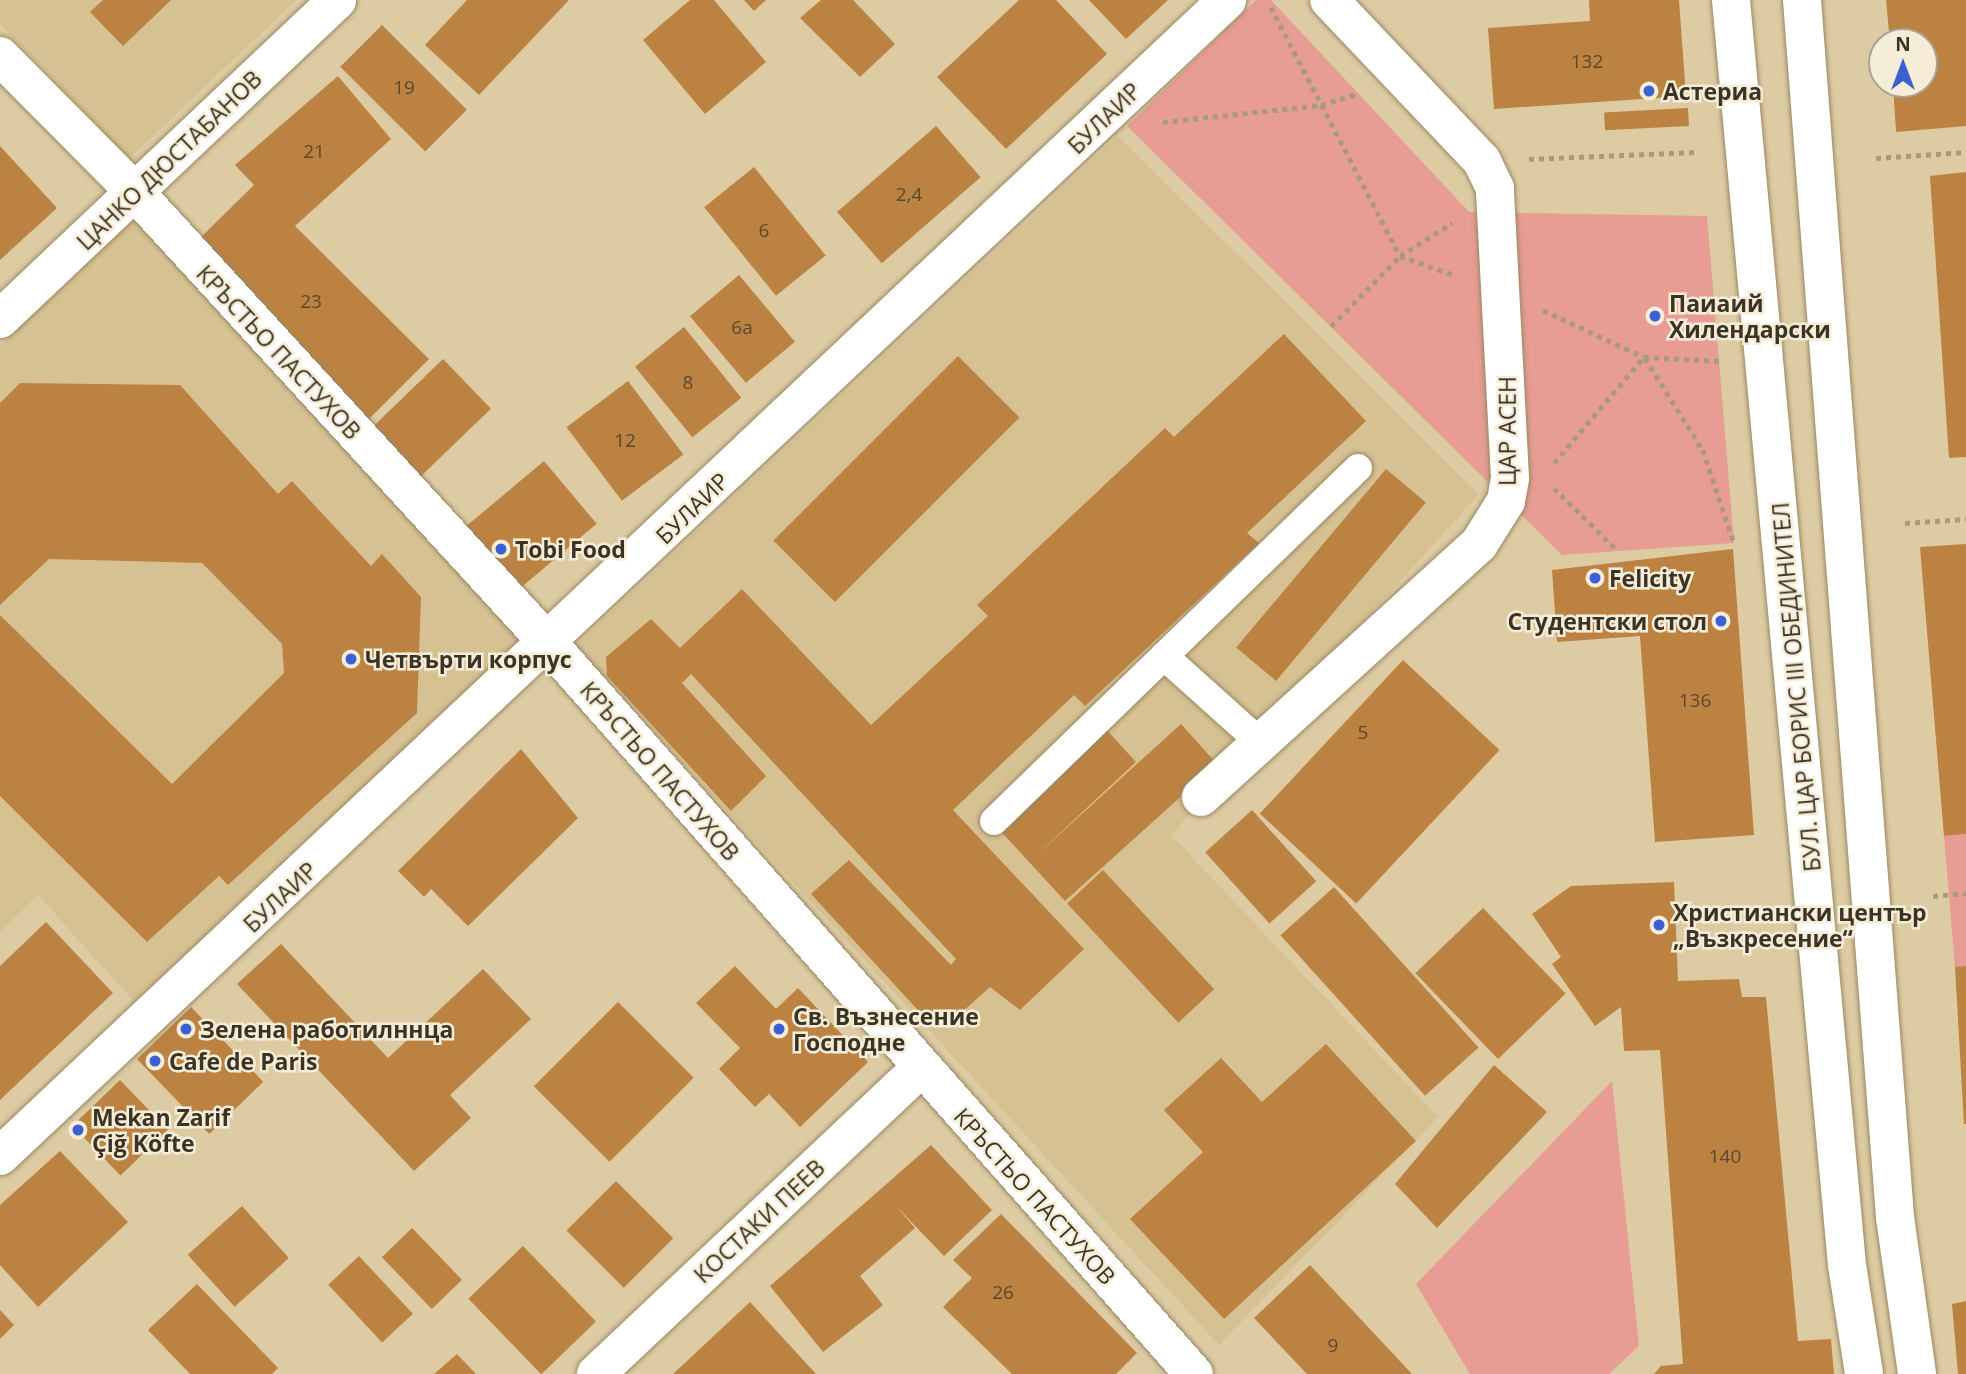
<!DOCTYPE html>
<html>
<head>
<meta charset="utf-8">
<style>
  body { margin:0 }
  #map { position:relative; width:1966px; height:1374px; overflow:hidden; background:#ddcba3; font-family:"Open Sans",sans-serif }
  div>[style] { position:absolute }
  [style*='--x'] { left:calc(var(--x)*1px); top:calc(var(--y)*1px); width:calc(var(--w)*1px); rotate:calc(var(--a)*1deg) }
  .built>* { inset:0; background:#d6c193 }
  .green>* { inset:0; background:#e79c94 }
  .building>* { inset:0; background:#bc8242; transform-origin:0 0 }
  .path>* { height:4.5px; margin-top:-2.25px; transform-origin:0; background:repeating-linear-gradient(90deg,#a99b7a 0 5px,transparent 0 10px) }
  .roads { filter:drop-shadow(0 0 2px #998862) drop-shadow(0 0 2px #998862) }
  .lane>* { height:28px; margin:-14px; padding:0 14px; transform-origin:14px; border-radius:14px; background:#fff }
  .street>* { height:38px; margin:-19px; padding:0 19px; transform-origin:19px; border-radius:19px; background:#fff }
  .secondary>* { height:38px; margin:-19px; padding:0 19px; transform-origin:19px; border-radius:19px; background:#fff }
  .primary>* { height:38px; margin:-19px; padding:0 19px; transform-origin:19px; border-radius:19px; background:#fff }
  .dots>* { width:19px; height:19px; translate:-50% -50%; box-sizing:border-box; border:4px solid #f6edd9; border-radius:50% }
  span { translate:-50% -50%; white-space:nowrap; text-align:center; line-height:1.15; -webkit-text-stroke:5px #f6edd9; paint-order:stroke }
  .number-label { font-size:19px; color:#5b482c }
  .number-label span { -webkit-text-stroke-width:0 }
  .poi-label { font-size:23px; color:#3b3424; font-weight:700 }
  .left { translate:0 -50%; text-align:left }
  .right { translate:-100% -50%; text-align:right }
  .street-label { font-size:23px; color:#3b3424 }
  .north { position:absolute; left:1868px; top:28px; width:70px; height:70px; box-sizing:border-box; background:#f6edd9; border:2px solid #aba391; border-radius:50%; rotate:0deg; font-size:19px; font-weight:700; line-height:28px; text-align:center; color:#3b3424 }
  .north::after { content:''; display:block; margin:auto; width:24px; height:32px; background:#3b60d1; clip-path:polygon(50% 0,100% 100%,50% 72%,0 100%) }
</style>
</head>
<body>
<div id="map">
  <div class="built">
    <div style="clip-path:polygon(0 0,296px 0,130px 158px,0 24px)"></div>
    <div style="clip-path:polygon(1118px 136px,1479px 494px,1171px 835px,1438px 1117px,1219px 1345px,575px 646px)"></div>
    <div style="clip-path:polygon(133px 216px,530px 645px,136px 1004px,38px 895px,0 932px,0 796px,147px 942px,219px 876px,228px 884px,417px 712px,421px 597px,383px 555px,371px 566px,292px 481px,278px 494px,180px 385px,20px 383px,0 403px,0 345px)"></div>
    <div style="clip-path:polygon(49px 559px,202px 563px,282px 644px,284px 673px,172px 784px,0 615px,0 605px)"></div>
  </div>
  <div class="green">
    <div style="clip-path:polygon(1256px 0,1271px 0,1469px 212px,1707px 216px,1734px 543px,1562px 555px,1127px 126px)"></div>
    <div style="clip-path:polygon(1966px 834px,1966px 966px,1955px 967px,1944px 836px)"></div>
    <div style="clip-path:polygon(1612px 1081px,1639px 1346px,1609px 1374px,1470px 1374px,1416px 1284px)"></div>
  </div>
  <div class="building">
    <div style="clip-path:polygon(103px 0,171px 0,123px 46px,90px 12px)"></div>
    <div style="clip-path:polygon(467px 0,569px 0,479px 95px,425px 45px)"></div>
    <div style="clip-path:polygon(690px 0,714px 0,766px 62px,705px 114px,643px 40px)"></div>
    <div style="clip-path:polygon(744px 0,766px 0,754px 11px)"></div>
    <div style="clip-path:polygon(821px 0,853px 0,895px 44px,860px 77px,800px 18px)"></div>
    <div style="clip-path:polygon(1019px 0,1056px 0,1107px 54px,1006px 149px,937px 77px)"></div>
    <div style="clip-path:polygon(1089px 0,1168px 0,1126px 39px)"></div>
    <div style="clip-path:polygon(1589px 0,1679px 0,1686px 96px,1494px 109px,1488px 28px,1590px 21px)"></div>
    <div style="clip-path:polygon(1886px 0,1966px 0,1966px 126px,1896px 132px,1893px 84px,1924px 84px,1924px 42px,1890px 42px)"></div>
    <div style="left:382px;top:25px;width:120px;height:59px;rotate:45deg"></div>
    <div style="clip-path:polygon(338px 76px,391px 139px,295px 226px,429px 359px,368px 420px,193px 245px,254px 185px,235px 165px)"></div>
    <div style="left:1688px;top:108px;width:18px;height:84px;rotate:87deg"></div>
    <div style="left:936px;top:126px;width:68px;height:131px;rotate:49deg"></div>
    <div style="clip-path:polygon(0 146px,57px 208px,0 260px)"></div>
    <div style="left:754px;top:167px;width:114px;height:64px;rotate:51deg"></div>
    <div style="clip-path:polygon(1966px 172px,1966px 457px,1949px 458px,1930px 176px)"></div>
    <div style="left:739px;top:275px;width:87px;height:64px;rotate:50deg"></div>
    <div style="left:684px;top:327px;width:91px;height:63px;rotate:51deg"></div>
    <div style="clip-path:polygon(1284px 334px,1366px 421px,1247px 533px,1259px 543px,1085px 706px,1074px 695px,953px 810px,1084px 949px,1020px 1010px,990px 987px,951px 1022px,927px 1020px,811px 894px,849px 860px,951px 965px,956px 959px,691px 674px,682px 683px,766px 776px,731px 811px,607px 676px,606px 657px,651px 619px,680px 648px,742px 589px,871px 725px,988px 616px,977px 605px,1165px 428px,1174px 437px)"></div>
    <div style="left:958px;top:356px;width:87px;height:261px;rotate:45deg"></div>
    <div style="left:443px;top:359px;width:69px;height:100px;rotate:46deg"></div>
    <div style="left:628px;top:381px;width:92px;height:77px;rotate:53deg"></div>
    <div style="clip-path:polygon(20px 383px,180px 385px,278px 494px,292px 481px,371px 566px,382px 554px,421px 597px,417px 713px,228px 885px,219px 876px,147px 942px,0 796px,0 615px,172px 784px,284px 673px,282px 644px,202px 563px,49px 559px,0 605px,0 403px)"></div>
    <div style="left:544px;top:461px;width:82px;height:104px;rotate:50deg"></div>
    <div style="left:1386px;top:469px;width:52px;height:233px;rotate:40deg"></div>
    <div style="clip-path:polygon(1966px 544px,1966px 834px,1944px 836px,1920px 547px)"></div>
    <div style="clip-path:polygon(1733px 549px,1754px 835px,1655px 842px,1640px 636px,1557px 642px,1552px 570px)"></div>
    <div style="left:1403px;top:660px;width:132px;height:210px;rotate:43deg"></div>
    <div style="clip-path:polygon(1181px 724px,1217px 764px,1065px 901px,996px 826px,1104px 727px,1136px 762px,1031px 860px)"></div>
    <div style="clip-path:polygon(521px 749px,578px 818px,468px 926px,431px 889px,424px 897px,398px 871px)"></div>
    <div style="left:1252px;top:810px;width:96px;height:63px;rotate:48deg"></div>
    <div style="left:1103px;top:870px;width:163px;height:49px;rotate:47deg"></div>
    <div style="clip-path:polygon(1674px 882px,1678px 981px,1739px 979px,1742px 997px,1766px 997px,1798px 1341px,1831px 1339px,1834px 1374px,1654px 1374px,1661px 1366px,1683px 1364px,1660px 1050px,1624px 1051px,1621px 1007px,1595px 1026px,1552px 964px,1561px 957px,1532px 914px,1571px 886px)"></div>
    <div style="left:1334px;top:887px;width:216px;height:72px;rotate:48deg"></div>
    <div style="left:1483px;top:908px;width:119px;height:94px;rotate:46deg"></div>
    <div style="clip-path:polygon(46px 922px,113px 993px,0 1100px,0 966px)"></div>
    <div style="clip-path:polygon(281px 944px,388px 1058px,483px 969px,531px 1019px,450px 1095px,471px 1118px,414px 1171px,237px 984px)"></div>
    <div style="clip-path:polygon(735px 966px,776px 1009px,798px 988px,868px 1062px,800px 1127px,769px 1094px,755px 1107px,719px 1069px,740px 1048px,696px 1003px)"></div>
    <div style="clip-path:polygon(1966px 966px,1966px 1124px,1964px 1124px,1955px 967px)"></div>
    <div style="left:618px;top:1002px;width:107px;height:119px;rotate:45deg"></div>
    <div style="left:191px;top:1007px;width:104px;height:75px;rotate:46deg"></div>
    <div style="clip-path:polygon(1326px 1044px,1416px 1141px,1224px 1319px,1130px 1219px,1203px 1152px,1164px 1110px,1221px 1058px,1262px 1102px)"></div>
    <div style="clip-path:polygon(1494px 1065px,1547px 1112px,1437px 1228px,1395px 1184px)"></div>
    <div style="left:120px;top:1080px;width:69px;height:66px;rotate:46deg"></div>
    <div style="clip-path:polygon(931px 1145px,992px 1210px,944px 1256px,895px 1205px,915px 1228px,860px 1276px,883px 1305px,823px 1352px,770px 1286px)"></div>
    <div style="clip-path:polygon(60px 1151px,128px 1222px,38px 1307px,0 1265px,0 1205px)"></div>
    <div style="left:616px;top:1181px;width:81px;height:70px;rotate:45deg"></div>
    <div style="left:242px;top:1206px;width:70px;height:73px;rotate:48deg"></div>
    <div style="clip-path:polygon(1001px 1214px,1137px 1353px,1116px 1374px,1012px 1374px,943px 1307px,972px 1278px,953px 1260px)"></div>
    <div style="left:412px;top:1228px;width:72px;height:42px;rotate:46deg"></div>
    <div style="left:523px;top:1246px;width:105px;height:76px;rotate:46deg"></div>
    <div style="left:359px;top:1256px;width:79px;height:42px;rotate:47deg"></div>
    <div style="clip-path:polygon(1310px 1265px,1412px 1374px,1307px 1374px,1254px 1318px)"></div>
    <div style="clip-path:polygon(197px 1284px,278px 1368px,272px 1374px,190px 1374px,148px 1330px)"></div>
    <div style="clip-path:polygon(1966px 1301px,1966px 1374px,1958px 1374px,1952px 1304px)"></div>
    <div style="clip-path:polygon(750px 1302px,816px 1374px,673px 1374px,703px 1346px)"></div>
    <div style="clip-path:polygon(0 1310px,14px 1325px,0 1339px)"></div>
    <div style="clip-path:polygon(457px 1354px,476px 1374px,434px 1374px)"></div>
  </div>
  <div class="path">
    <div style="--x:1271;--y:7;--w:280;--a:62.6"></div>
    <div style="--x:1400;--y:256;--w:60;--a:19.3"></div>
    <div style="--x:1163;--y:122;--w:159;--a:-6.1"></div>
    <div style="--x:1321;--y:105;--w:39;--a:-17"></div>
    <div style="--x:1876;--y:158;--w:90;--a:-3.8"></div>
    <div style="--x:1529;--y:159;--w:166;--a:-2.4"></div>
    <div style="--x:1543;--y:310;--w:111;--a:25"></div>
    <div style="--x:1644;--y:357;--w:76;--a:3"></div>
    <div style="--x:1331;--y:326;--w:98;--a:-45.4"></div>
    <div style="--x:1400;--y:256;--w:62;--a:-32.4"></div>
    <div style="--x:1645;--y:358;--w:109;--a:57.8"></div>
    <div style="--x:1703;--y:450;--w:98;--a:71.6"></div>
    <div style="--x:1554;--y:463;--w:139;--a:-49.7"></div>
    <div style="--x:1554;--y:488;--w:90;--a:44.5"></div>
    <div style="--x:1905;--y:523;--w:61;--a:-3.8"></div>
    <div style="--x:1933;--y:896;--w:33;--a:-5"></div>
  </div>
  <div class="roads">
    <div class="lane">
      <div style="--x:1164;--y:656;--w:130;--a:41.9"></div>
      <div style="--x:994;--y:821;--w:507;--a:-44.12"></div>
    </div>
    <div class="street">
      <div style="--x:0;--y:56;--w:190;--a:45.2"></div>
      <div style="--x:134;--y:191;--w:614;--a:47.51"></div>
      <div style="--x:549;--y:644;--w:974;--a:48.54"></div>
      <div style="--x:1201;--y:797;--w:376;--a:-42.3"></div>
      <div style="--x:1479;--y:544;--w:51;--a:-57.9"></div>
      <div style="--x:1506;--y:501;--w:23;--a:-80"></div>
      <div style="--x:1510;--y:478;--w:290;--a:-93"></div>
      <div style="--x:1495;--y:188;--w:30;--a:-116"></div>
      <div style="--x:1482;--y:161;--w:222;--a:-133.5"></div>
      <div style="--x:0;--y:1156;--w:1686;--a:-43.29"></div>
      <div style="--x:596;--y:1374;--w:446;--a:-43.3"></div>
    </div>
    <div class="secondary">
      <div style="--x:0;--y:319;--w:464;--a:-43.4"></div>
    </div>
    <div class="primary">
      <div style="--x:1731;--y:0;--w:1270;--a:84.76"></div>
      <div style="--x:1847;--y:1265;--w:110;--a:81.1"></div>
      <div style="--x:1802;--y:0;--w:1221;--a:85.63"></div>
      <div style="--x:1895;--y:1217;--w:159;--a:82"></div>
    </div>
  </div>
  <div class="dots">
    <div style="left:1649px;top:91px;background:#3b60d1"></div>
    <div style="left:1655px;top:316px;background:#3b60d1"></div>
    <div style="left:501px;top:549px;background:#3b60d1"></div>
    <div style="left:1595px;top:578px;background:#3b60d1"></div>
    <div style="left:1721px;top:621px;background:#3b60d1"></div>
    <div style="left:351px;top:659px;background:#3b60d1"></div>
    <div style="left:1659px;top:925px;background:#3b60d1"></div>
    <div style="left:186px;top:1029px;background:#3b60d1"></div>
    <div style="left:779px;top:1029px;background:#3b60d1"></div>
    <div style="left:155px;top:1061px;background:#3b60d1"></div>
    <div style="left:78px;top:1130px;background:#3b60d1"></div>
  </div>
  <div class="number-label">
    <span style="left:1587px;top:62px">132</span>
    <span style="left:404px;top:88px">19</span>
    <span style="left:314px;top:152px">21</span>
    <span style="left:909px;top:195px">2,4</span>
    <span style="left:764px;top:231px">6</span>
    <span style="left:311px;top:302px">23</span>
    <span style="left:742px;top:328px">6a</span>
    <span style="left:688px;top:383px">8</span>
    <span style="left:625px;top:441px">12</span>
    <span style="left:1695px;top:701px">136</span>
    <span style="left:1363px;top:733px">5</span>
    <span style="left:1725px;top:1157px">140</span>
    <span style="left:1003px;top:1293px">26</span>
    <span style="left:1333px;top:1346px">9</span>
  </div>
  <div class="poi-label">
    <span class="left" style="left:1663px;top:91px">Астериа</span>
    <span class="left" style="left:1669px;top:316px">Паиаий<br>Хилендарски</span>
    <span class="left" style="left:515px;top:549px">Tobi Food</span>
    <span class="left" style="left:1609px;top:578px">Felicity</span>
    <span class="right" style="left:1707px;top:621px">Студентски стол</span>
    <span class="left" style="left:365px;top:659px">Четвърти корпус</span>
    <span class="left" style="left:1673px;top:925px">Христиански център<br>„Възкресение“</span>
    <span class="left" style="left:793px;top:1029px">Св. Възнесение<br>Господне</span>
    <span class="left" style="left:200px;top:1029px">Зелена работилннца</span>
    <span class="left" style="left:169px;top:1061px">Cafe de Paris</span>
    <span class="left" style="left:92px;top:1130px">Mekan Zarif<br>Çiğ Köfte</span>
  </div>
  <div class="street-label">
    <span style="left:1104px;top:118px;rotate:-44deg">БУЛАИР</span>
    <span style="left:169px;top:160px;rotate:-44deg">ЦАНКО ДЮСТАБАНОВ</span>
    <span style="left:279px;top:352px;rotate:47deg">КРЪСТЬО ПАСТУХОВ</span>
    <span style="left:1507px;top:431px;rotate:-90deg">ЦАР АСЕН</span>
    <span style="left:692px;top:508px;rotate:-44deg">БУЛАИР</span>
    <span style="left:1796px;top:687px;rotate:-95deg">БУЛ. ЦАР БОРИС III ОБЕДИНИТЕЛ</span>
    <span style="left:660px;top:771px;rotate:49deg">КРЪСТЬО ПАСТУХОВ</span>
    <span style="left:280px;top:897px;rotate:-43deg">БУЛАИР</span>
    <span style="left:1035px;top:1196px;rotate:48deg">КРЪСТЬО ПАСТУХОВ</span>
    <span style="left:759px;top:1221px;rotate:-43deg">КОСТАКИ ПЕЕВ</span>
  </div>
  <div class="north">N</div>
</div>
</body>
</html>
